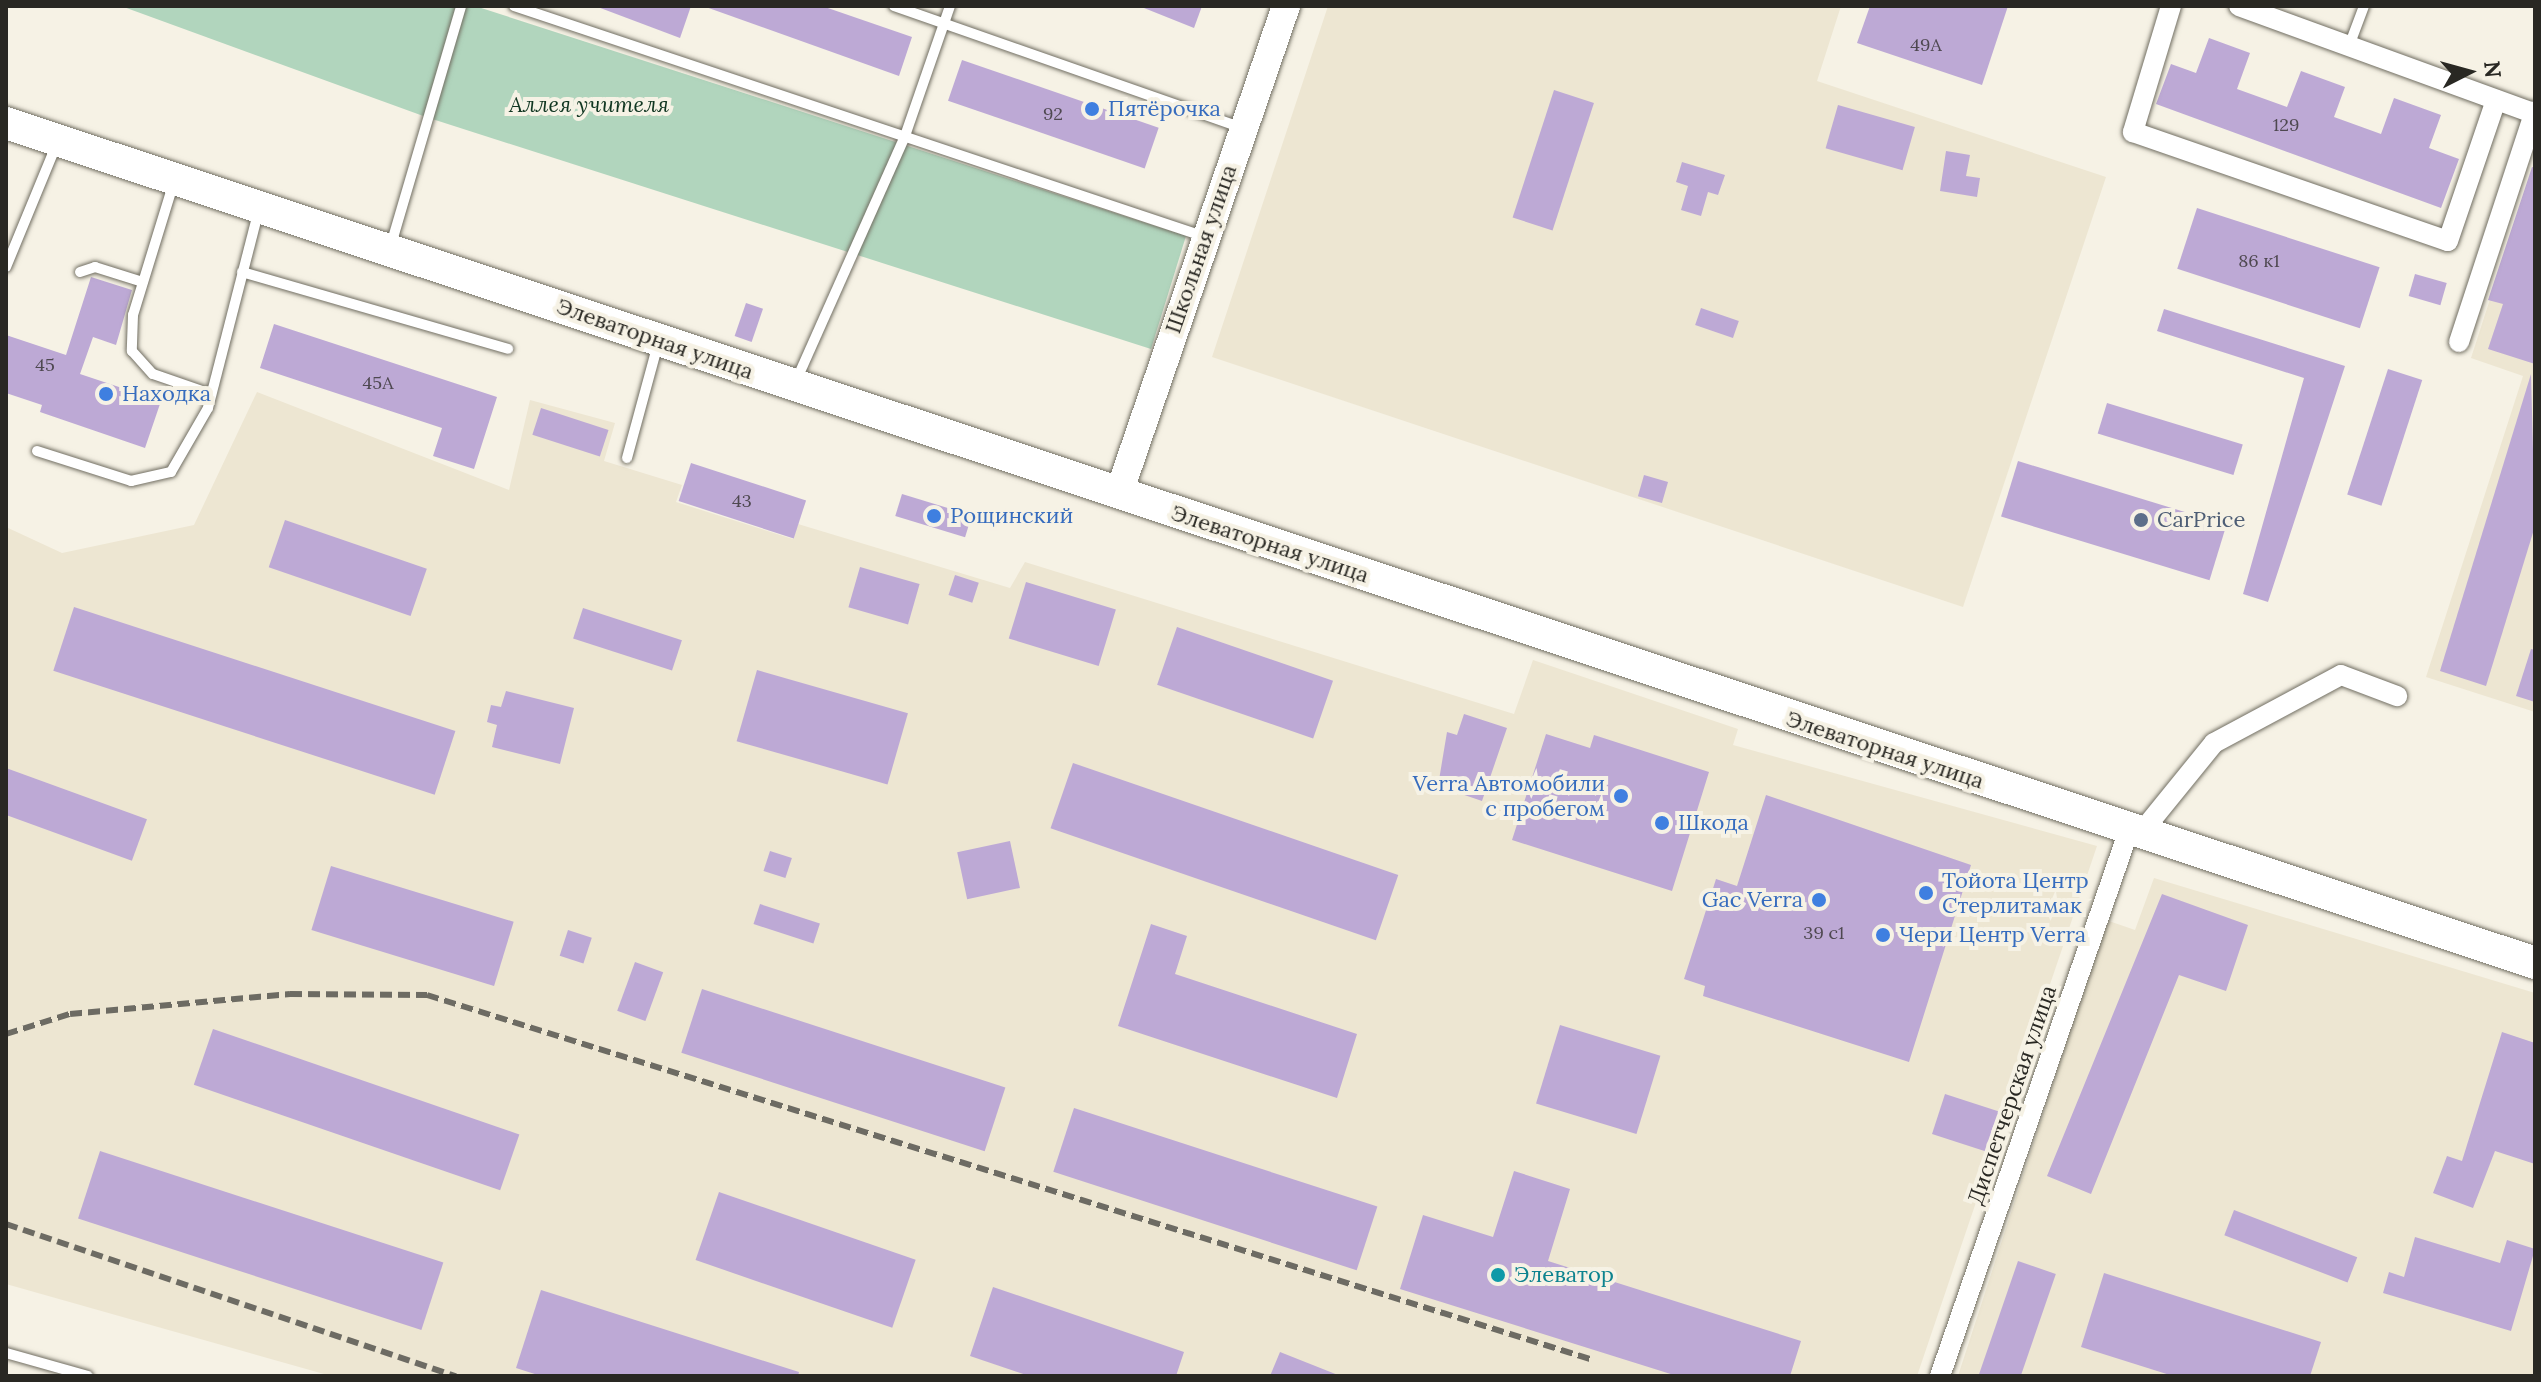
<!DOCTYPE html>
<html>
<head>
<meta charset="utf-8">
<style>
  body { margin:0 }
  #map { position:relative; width:2541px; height:1382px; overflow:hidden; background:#f6f2e5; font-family:Lora,serif }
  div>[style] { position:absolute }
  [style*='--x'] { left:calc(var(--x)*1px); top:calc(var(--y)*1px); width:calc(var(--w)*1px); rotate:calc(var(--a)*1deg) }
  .built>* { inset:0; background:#ede6d2 }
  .green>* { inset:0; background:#b1d5bd }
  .building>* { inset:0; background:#bda9d5; transform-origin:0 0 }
  .roads { filter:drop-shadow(0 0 2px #716e62) drop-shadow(0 0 2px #716e62) }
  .lane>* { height:10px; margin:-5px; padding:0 5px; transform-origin:5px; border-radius:5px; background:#fff }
  .street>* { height:20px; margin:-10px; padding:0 10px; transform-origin:10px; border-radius:10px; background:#fff }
  .secondary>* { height:28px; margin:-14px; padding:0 14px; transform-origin:14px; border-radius:14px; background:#fff }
  .primary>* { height:32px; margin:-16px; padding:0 16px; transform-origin:16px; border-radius:16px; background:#fff }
  .rail>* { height:6px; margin-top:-3px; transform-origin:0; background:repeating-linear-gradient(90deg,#6d6b63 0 12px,transparent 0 18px) }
  .dots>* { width:22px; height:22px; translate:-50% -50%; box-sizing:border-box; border:4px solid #f6f2e5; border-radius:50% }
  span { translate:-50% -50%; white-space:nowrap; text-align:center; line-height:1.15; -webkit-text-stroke:8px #f6f2e5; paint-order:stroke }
  .number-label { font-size:18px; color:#4e4850 }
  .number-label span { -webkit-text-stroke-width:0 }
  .park-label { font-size:22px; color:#103621; font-style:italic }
  .shop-label { font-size:22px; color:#366cbe }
  .left { translate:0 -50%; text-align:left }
  .right { translate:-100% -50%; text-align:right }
  .street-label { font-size:22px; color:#292823 }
  .service-label { font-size:22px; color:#4e5e75 }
  .culture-label { font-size:22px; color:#0d838f }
  .frame { position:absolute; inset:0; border:8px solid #292823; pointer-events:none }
  .north { position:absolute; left:2429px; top:32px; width:80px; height:80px; -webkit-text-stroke:6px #f6f2e5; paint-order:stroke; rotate:84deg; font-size:22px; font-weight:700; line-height:32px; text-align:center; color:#292823 }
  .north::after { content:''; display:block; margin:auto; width:28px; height:36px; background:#292823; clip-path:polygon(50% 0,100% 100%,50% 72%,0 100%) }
</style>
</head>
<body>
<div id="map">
  <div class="built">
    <div style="clip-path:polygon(1328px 6px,1841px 6px,1817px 81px,2106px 177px,1963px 607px,1212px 357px)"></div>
    <div style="clip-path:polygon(2535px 160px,2535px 712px,2426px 677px,2523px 376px,2471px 358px)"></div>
    <div style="clip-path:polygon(257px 392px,509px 490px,530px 400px,615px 423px,604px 461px,682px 485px,676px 502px,793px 539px,798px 524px,1010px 588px,1025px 562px,1514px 714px,1533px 660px,1738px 729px,1733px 745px,2097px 846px,1917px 1376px,331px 1376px,6px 1284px,6px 527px,62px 553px,194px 525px)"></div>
    <div style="clip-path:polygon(2154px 878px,2535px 993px,2535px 1376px,1958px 1376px,2106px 920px,2135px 930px)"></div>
  </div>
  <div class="green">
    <div style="clip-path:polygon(121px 6px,475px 6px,1186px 236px,1151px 349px,426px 117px)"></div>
  </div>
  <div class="building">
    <div style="clip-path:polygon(595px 6px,691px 6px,680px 38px)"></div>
    <div style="clip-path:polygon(703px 6px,822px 6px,912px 37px,899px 76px)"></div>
    <div style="clip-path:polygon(1139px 6px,1202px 6px,1194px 28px)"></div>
    <div style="clip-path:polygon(1870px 6px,2008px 6px,1982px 85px,1857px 43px)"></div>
    <div style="clip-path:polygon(2209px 38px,2250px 53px,2237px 89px,2287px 107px,2301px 71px,2345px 87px,2334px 117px,2381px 134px,2394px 98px,2441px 115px,2429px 148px,2459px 159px,2441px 208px,2156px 104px,2171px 64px,2196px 73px)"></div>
    <div style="left:962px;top:60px;width:208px;height:43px;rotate:19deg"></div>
    <div style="left:1554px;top:90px;width:42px;height:134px;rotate:18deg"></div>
    <div style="left:1838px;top:105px;width:80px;height:45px;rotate:16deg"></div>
    <div style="clip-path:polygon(1946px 151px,1970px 155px,1966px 176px,1980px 178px,1977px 197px,1940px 191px)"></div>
    <div style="clip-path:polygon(1682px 162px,1725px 175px,1718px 195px,1708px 192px,1701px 216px,1681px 210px,1688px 186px,1676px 182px)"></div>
    <div style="clip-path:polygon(2532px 167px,2535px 168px,2535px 364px,2488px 349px,2503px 304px,2488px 300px)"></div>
    <div style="left:2197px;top:208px;width:192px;height:64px;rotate:18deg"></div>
    <div style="left:2415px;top:274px;width:33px;height:23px;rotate:16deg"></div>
    <div style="clip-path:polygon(91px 277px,132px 290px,116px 345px,93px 337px,80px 374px,161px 401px,145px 448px,40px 412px,42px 405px,6px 393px,6px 335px,66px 355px)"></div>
    <div style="left:746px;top:303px;width:18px;height:35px;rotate:19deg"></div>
    <div style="left:1701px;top:308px;width:40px;height:18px;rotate:19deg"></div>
    <div style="clip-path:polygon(2164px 309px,2345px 366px,2268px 602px,2243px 594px,2304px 378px,2157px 331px)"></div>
    <div style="clip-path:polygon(274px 324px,497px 397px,474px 469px,433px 456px,442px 428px,260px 368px)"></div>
    <div style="left:2388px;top:369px;width:36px;height:132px;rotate:18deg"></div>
    <div style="clip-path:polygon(2531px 374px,2535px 526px,2486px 686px,2440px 671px)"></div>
    <div style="left:2107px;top:403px;width:142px;height:32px;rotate:17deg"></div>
    <div style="left:541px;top:408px;width:71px;height:28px;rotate:18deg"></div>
    <div style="left:2018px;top:461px;width:218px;height:58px;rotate:17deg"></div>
    <div style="left:691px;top:463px;width:121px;height:40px;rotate:18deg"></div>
    <div style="left:1644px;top:475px;width:25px;height:22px;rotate:16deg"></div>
    <div style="left:902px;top:494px;width:73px;height:23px;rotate:17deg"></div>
    <div style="left:285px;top:520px;width:150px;height:50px;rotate:19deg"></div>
    <div style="left:860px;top:567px;width:62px;height:42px;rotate:16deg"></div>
    <div style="left:955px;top:575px;width:25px;height:21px;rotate:18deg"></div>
    <div style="left:1026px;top:582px;width:94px;height:59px;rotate:17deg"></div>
    <div style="left:74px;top:607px;width:401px;height:67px;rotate:18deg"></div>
    <div style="left:583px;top:608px;width:104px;height:32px;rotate:18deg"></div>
    <div style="left:1177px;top:627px;width:165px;height:61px;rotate:19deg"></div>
    <div style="clip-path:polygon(2531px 649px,2535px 650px,2535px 702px,2516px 696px)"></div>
    <div style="left:757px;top:670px;width:157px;height:74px;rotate:16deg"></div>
    <div style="clip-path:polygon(506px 691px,574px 708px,560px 764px,492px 747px,497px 725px,487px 722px,491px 705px,501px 707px)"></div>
    <div style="clip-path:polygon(1464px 714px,1507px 728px,1482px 801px,1438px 786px,1447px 732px,1457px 735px)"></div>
    <div style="clip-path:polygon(1546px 734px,1590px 748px,1594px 735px,1709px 772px,1672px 891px,1512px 840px)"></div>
    <div style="left:1073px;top:763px;width:344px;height:69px;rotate:19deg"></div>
    <div style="left:6px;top:768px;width:150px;height:44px;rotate:20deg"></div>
    <div style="clip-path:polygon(1766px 795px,1971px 865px,1909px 1062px,1703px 996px,1705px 986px,1684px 979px,1716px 879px,1737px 886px)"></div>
    <div style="left:1010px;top:841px;width:48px;height:54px;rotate:78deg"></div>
    <div style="left:770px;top:851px;width:23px;height:21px;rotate:18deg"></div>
    <div style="left:331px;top:866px;width:191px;height:67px;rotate:17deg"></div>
    <div style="clip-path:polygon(2162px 894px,2248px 925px,2226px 991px,2179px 975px,2091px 1194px,2047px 1176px)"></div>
    <div style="left:760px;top:904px;width:63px;height:21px;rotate:18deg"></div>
    <div style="clip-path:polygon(1151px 924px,1187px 936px,1175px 974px,1357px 1034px,1337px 1098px,1118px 1026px)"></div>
    <div style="left:568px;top:930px;width:25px;height:27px;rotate:18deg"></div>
    <div style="left:635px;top:962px;width:30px;height:52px;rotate:20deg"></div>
    <div style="left:702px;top:989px;width:319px;height:67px;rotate:18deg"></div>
    <div style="left:1560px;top:1025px;width:105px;height:82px;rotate:17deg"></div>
    <div style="left:213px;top:1029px;width:324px;height:59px;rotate:19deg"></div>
    <div style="clip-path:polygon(2502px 1032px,2535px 1043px,2535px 1164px,2495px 1151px,2473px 1208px,2433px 1193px,2447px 1156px,2462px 1161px)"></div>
    <div style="left:1945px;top:1094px;width:60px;height:42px;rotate:18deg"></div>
    <div style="left:1074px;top:1108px;width:319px;height:67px;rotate:18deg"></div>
    <div style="left:100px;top:1151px;width:361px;height:71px;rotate:18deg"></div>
    <div style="clip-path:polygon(1514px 1171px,1570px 1189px,1548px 1261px,1801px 1341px,1790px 1376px,1677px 1376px,1400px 1289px,1423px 1215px,1493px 1237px)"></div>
    <div style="left:719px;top:1192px;width:208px;height:72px;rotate:19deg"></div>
    <div style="left:2234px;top:1210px;width:132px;height:27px;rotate:21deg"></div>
    <div style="clip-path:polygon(2415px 1237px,2500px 1263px,2507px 1240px,2535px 1249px,2511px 1331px,2383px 1293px,2389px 1272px,2404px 1277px)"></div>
    <div style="left:2018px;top:1261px;width:40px;height:121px;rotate:19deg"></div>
    <div style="clip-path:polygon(2104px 1273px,2321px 1342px,2310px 1376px,2173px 1376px,2081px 1347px)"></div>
    <div style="clip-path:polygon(993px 1287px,1184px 1352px,1176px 1376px,1029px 1376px,970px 1356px)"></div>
    <div style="clip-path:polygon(541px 1290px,799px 1372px,798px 1376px,541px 1376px,516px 1368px)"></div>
    <div style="clip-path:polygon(1280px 1352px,1338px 1375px,1338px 1376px,1270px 1376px)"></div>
  </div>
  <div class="roads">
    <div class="lane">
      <div style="--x:514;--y:6;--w:729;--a:18.48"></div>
      <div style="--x:894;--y:6;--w:370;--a:19.3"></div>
      <div style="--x:2349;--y:46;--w:43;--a:-69.4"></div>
      <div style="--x:173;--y:185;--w:136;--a:107.1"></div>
      <div style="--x:133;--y:315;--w:36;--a:92"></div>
      <div style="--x:132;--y:351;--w:31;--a:48"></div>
      <div style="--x:153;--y:374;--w:61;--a:19"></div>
      <div style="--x:390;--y:248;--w:252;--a:-73.6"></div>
      <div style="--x:6;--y:267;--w:134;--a:-67.6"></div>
      <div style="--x:80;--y:272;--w:16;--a:-18"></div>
      <div style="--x:95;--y:267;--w:50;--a:17.4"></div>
      <div style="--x:242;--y:272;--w:277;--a:16.1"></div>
      <div style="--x:796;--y:381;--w:268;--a:-66"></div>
      <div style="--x:905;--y:136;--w:138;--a:-70.9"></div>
      <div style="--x:37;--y:451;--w:99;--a:17.7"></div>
      <div style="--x:131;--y:481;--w:41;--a:-12.7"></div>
      <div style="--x:171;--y:472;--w:74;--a:-60"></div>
      <div style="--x:208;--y:408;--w:205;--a:-75.6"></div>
      <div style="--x:627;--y:458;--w:118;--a:-74.8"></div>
      <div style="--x:6;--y:1353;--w:85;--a:15.7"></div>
    </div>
    <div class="street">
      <div style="--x:2171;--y:6;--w:132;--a:106.8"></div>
      <div style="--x:2133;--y:132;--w:333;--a:19.1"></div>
      <div style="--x:2448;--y:241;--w:149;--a:-71.2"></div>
      <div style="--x:2239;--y:6;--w:315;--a:20"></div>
      <div style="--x:2459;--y:342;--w:243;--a:-71.8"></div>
      <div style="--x:2140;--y:834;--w:117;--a:-50.9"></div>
      <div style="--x:2214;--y:743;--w:144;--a:-28.2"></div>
      <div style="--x:2341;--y:675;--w:60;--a:20.6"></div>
      <div style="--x:1940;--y:1376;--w:578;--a:-70.91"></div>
    </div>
    <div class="secondary">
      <div style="--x:1119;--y:493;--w:515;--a:-71.07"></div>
    </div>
    <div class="primary">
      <div style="--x:6;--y:123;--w:2665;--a:18.37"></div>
    </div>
  </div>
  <div class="rail">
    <div style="--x:6;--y:1034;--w:67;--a:-17.4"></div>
    <div style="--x:70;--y:1014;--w:221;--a:-5.2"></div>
    <div style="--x:290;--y:994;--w:137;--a:0.4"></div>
    <div style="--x:427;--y:995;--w:1219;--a:17.38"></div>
    <div style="--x:6;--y:1224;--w:475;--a:18.7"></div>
  </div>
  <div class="dots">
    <div style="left:1092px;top:109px;background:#3f7fe0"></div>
    <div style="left:106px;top:394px;background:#3f7fe0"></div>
    <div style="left:934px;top:516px;background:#3f7fe0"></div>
    <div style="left:2141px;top:520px;background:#5c6f8a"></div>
    <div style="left:1621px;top:796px;background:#3f7fe0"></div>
    <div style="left:1662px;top:823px;background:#3f7fe0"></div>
    <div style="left:1926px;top:893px;background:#3f7fe0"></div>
    <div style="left:1819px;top:900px;background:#3f7fe0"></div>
    <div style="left:1883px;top:935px;background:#3f7fe0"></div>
    <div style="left:1498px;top:1275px;background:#0f9aa8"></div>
  </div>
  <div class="number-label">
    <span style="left:1926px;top:45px">49А</span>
    <span style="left:1053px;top:114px">92</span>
    <span style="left:2286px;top:125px">129</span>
    <span style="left:2259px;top:261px">86 к1</span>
    <span style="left:45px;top:365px">45</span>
    <span style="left:378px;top:383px">45А</span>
    <span style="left:742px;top:501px">43</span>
    <span style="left:1824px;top:933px">39 с1</span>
  </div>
  <div class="park-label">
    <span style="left:589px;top:105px">Аллея учителя</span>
  </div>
  <div class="shop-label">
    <span class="left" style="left:1108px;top:109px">Пятёрочка</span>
    <span class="left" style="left:122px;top:394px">Находка</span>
    <span class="left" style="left:950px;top:516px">Рощинский</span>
    <span class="right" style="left:1605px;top:796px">Verra Автомобили<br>с пробегом</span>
    <span class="left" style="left:1678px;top:823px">Шкода</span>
    <span class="left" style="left:1942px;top:893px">Тойота Центр<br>Стерлитамак</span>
    <span class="right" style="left:1803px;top:900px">Gac Verra</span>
    <span class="left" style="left:1899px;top:935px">Чери Центр Verra</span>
  </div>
  <div class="street-label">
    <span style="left:1201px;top:249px;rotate:-71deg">Школьная улица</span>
    <span style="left:655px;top:339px;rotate:19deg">Элеваторная улица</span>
    <span style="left:1270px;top:544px;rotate:18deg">Элеваторная улица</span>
    <span style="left:1885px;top:750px;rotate:18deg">Элеваторная улица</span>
    <span style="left:2012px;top:1095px;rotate:-71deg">Диспетчерская улица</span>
  </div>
  <div class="service-label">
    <span class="left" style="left:2157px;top:520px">CarPrice</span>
  </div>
  <div class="culture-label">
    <span class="left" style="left:1514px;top:1275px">Элеватор</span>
  </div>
  <div class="frame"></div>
  <div class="north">N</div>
</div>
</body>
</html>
